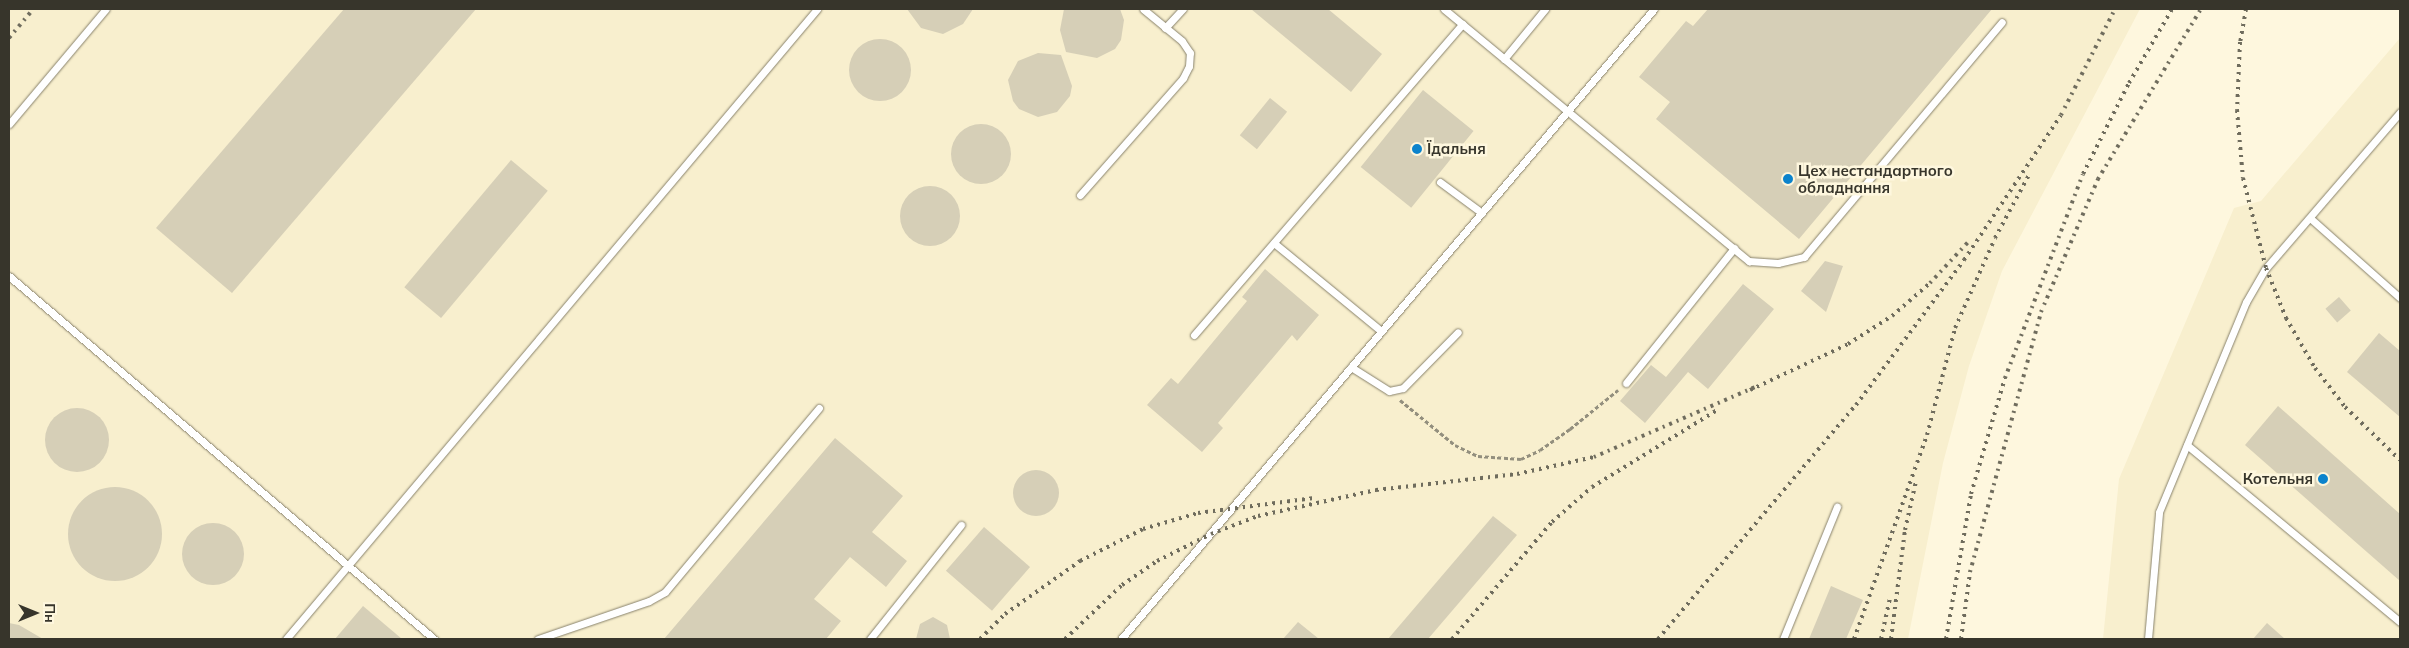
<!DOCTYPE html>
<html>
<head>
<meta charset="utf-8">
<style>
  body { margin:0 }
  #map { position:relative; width:2409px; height:648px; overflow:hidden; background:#fef7de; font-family:Mulish,sans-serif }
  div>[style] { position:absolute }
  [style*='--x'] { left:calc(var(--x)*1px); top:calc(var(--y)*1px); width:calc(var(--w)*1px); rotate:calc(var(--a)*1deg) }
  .built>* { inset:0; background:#f8efce }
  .building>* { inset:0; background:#d6cfb7; transform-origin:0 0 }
  .round { border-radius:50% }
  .path>* { height:3px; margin-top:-1.5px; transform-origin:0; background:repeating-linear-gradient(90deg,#938f7e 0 4px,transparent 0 6.5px) }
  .roads { filter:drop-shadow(0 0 1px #88826c) drop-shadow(0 0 1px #88826c) }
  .service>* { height:7px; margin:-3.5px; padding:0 3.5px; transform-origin:3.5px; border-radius:3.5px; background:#fff }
  .rail>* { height:4px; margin-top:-2px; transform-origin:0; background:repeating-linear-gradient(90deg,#6f6c5d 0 2.5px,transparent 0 7.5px) }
  .dots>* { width:14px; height:14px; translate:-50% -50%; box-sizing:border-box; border:2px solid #fef7de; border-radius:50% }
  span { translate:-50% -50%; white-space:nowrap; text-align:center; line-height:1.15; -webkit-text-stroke:5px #fef7de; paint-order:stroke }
  .poi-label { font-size:15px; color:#37352b; font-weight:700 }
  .left { translate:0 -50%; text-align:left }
  .right { translate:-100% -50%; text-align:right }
  .frame { position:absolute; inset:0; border:10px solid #37352b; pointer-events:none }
  .north { position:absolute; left:10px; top:588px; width:50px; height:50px; -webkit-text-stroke:4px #fef7de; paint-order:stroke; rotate:90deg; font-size:14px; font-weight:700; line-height:20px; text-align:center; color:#37352b }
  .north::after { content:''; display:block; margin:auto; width:18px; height:22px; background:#37352b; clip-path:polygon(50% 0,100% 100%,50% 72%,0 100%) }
</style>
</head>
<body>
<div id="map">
  <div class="built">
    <div style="clip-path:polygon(9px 9px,2140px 9px,2002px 271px,1969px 366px,1943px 463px,1908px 639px,9px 639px)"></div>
    <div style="clip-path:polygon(2400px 38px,2400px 639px,2103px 639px,2119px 479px,2234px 208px,2261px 201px)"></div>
  </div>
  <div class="building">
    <div style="clip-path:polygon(344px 9px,476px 9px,232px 293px,156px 228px)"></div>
    <div style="clip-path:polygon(907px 9px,973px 9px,963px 24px,943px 34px,921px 28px)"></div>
    <div style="clip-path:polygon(1064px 9px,1120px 9px,1124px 20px,1121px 40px,1115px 49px,1097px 58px,1066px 52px,1060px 30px)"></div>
    <div style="clip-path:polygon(1251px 9px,1328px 9px,1382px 54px,1351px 92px)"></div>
    <div style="clip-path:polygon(1708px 9px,1992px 9px,1799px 239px,1656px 119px,1670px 102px,1639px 77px,1686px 21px,1693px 26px)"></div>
    <div class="round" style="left:849px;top:39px;width:62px;height:62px"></div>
    <div style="clip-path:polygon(1038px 53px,1061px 55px,1072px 86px,1070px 96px,1057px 112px,1038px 117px,1019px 109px,1013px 101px,1008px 80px,1018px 61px)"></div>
    <div style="left:1423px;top:90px;width:65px;height:99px;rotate:39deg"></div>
    <div style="left:1270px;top:98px;width:22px;height:48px;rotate:39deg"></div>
    <div class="round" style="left:951px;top:124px;width:60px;height:60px"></div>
    <div style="left:511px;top:160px;width:48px;height:166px;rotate:40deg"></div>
    <div class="round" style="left:900px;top:186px;width:60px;height:60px"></div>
    <div style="clip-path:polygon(1825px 261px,1843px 266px,1826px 312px,1801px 291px)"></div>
    <div style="clip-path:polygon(1265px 269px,1319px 315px,1297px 341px,1292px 335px,1218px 423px,1223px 428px,1202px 452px,1147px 405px,1171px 378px,1178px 384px,1247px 301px,1242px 297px)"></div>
    <div style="clip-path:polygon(1743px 284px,1774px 309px,1708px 389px,1688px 372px,1645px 423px,1620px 401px,1651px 365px,1666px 377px)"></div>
    <div style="left:2339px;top:297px;width:18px;height:18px;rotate:49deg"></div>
    <div style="clip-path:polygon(2379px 333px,2400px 351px,2400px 417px,2347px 372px)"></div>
    <div style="clip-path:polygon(2278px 406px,2400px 514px,2400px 581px,2245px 445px)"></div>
    <div class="round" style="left:45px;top:408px;width:64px;height:64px"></div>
    <div style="clip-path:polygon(835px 438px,903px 496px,872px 532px,907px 561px,886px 587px,850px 557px,814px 599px,841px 621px,826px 639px,664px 639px)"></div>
    <div class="round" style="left:1013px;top:470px;width:46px;height:46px"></div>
    <div class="round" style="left:68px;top:487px;width:94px;height:94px"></div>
    <div style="clip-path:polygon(1493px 516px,1517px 535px,1428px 639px,1388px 639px)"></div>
    <div class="round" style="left:182px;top:523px;width:62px;height:62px"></div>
    <div style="left:984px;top:527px;width:61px;height:58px;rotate:41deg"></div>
    <div style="clip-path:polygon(1831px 586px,1863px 600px,1846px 639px,1809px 639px)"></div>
    <div style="clip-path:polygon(363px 606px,402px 639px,335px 639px)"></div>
    <div style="clip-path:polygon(933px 617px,947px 625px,950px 639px,916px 639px,920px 624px)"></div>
    <div style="clip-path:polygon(1298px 622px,1319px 639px,1283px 639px)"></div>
    <div style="clip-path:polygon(9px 623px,19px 625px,43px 639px,9px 639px)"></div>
    <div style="clip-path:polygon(2267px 623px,2285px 639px,2253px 639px)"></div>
  </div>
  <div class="path">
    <div style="--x:1400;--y:400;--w:71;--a:39.3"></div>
    <div style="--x:1455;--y:445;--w:25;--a:26"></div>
    <div style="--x:1478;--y:456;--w:43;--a:4"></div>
    <div style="--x:1521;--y:459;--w:21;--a:-25"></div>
    <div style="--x:1540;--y:450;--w:37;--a:-35"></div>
    <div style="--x:1570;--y:429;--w:62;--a:-39.1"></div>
  </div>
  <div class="roads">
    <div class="service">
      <div style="--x:1444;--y:9;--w:396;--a:39.6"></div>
      <div style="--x:1749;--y:261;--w:29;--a:4"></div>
      <div style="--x:1778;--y:263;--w:27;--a:-13"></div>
      <div style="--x:1804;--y:257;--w:307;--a:-49.9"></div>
      <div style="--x:1165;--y:28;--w:26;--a:-47"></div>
      <div style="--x:1504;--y:59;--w:65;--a:-50.6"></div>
      <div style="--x:9;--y:124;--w:150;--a:-49.9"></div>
      <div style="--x:1440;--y:182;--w:52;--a:36.4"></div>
      <div style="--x:1080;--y:195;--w:156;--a:-48.6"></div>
      <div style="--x:1183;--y:78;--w:13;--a:-63"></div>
      <div style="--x:1189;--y:66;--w:13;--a:-86"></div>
      <div style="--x:1190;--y:53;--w:14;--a:-124"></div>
      <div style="--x:1182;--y:41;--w:50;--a:-140.6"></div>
      <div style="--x:2310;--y:218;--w:120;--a:41.6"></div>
      <div style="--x:1274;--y:243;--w:139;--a:39.4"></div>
      <div style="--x:9;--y:276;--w:559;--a:40.5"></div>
      <div style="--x:1194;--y:335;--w:411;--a:-49.2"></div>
      <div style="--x:1351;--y:367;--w:45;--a:32.3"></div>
      <div style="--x:1389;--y:391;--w:14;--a:-12"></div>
      <div style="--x:1403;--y:388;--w:78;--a:-45.5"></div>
      <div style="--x:1626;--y:383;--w:173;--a:-51.3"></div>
      <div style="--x:2187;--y:445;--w:277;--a:39.7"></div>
      <div style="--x:286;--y:639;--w:824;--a:-49.87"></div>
      <div style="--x:538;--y:639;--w:117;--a:-18.9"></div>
      <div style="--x:649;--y:601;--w:18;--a:-29"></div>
      <div style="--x:665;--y:592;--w:240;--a:-50.1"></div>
      <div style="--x:870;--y:639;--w:146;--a:-51.4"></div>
      <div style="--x:1121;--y:639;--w:825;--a:-49.77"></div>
      <div style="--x:1783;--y:639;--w:143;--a:-67.8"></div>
      <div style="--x:2148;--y:639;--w:127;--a:-85"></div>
      <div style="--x:2159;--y:512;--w:227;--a:-67.5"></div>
      <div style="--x:2246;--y:302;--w:39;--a:-60"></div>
      <div style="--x:2266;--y:268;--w:206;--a:-49.3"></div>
    </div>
  </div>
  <div class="rail">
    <div style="--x:2246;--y:9;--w:34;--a:100"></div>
    <div style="--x:2240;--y:42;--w:68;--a:92.5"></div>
    <div style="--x:2237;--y:110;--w:68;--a:85"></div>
    <div style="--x:2243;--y:178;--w:93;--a:75.7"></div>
    <div style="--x:2266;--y:268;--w:54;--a:68.2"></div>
    <div style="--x:2286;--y:318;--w:58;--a:59.9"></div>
    <div style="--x:2315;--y:368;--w:49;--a:52.4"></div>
    <div style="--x:2345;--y:407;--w:76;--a:43.9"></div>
    <div style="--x:9;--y:38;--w:38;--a:-50"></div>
    <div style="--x:1750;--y:390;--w:108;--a:-25.1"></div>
    <div style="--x:1848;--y:344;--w:52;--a:-32.5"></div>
    <div style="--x:1892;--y:316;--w:50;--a:-41"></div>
    <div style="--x:1930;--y:283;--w:59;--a:-47.1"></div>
    <div style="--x:980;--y:639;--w:35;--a:-45"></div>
    <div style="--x:1005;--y:614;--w:92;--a:-35.2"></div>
    <div style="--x:1080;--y:561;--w:71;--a:-26.9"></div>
    <div style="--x:1143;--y:529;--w:57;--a:-16.2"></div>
    <div style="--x:1198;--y:513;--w:117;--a:-7.4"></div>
    <div style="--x:1065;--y:639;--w:79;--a:-43.5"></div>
    <div style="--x:1122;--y:585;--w:42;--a:-34.4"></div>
    <div style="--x:1157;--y:561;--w:60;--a:-26.6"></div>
    <div style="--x:1211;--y:534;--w:50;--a:-21"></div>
    <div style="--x:1258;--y:516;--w:121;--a:-12.4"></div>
    <div style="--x:1376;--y:490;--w:142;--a:-6.5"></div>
    <div style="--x:1517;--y:474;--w:79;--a:-12.4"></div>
    <div style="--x:1594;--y:457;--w:176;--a:-23.5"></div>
    <div style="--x:1452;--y:639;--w:154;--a:-49.5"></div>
    <div style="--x:1552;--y:522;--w:53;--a:-41.2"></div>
    <div style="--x:1592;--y:487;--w:147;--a:-31.6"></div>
    <div style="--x:1658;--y:639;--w:307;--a:-49.8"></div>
    <div style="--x:1856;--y:405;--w:181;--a:-53.3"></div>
    <div style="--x:1964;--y:260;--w:174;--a:-56.2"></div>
    <div style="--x:2061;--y:115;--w:119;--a:-63"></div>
    <div style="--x:1854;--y:639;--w:217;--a:-70.3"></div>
    <div style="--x:1927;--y:435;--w:111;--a:-75.3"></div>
    <div style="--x:1955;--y:328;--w:98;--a:-66"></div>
    <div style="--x:1995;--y:238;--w:74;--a:-61.7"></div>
    <div style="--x:1881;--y:639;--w:42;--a:-77.6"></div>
    <div style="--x:1891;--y:639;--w:110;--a:-82.7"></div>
    <div style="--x:1905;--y:530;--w:50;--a:-77.3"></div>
    <div style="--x:1946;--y:639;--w:147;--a:-80.2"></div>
    <div style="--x:1971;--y:494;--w:121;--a:-73.7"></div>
    <div style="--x:2005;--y:378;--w:218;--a:-69.1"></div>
    <div style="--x:2083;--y:174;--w:102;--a:-63.2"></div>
    <div style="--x:2129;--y:83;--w:86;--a:-59.8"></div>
    <div style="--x:1961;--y:639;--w:68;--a:-82.3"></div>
    <div style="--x:1970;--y:572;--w:270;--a:-74.7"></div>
    <div style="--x:2041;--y:312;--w:145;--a:-66.8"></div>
    <div style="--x:2098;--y:179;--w:199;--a:-58.8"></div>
  </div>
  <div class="dots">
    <div style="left:1417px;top:149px;background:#0c83cc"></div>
    <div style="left:1788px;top:179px;background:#0c83cc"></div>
    <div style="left:2323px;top:479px;background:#0c83cc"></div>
  </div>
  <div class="poi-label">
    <span class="left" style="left:1427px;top:149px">Їдальня</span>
    <span class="left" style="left:1798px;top:179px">Цех нестандартного<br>обладнання</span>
    <span class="right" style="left:2313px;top:479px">Котельня</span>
  </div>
  <div class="frame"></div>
  <div class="north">Пн</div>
</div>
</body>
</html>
